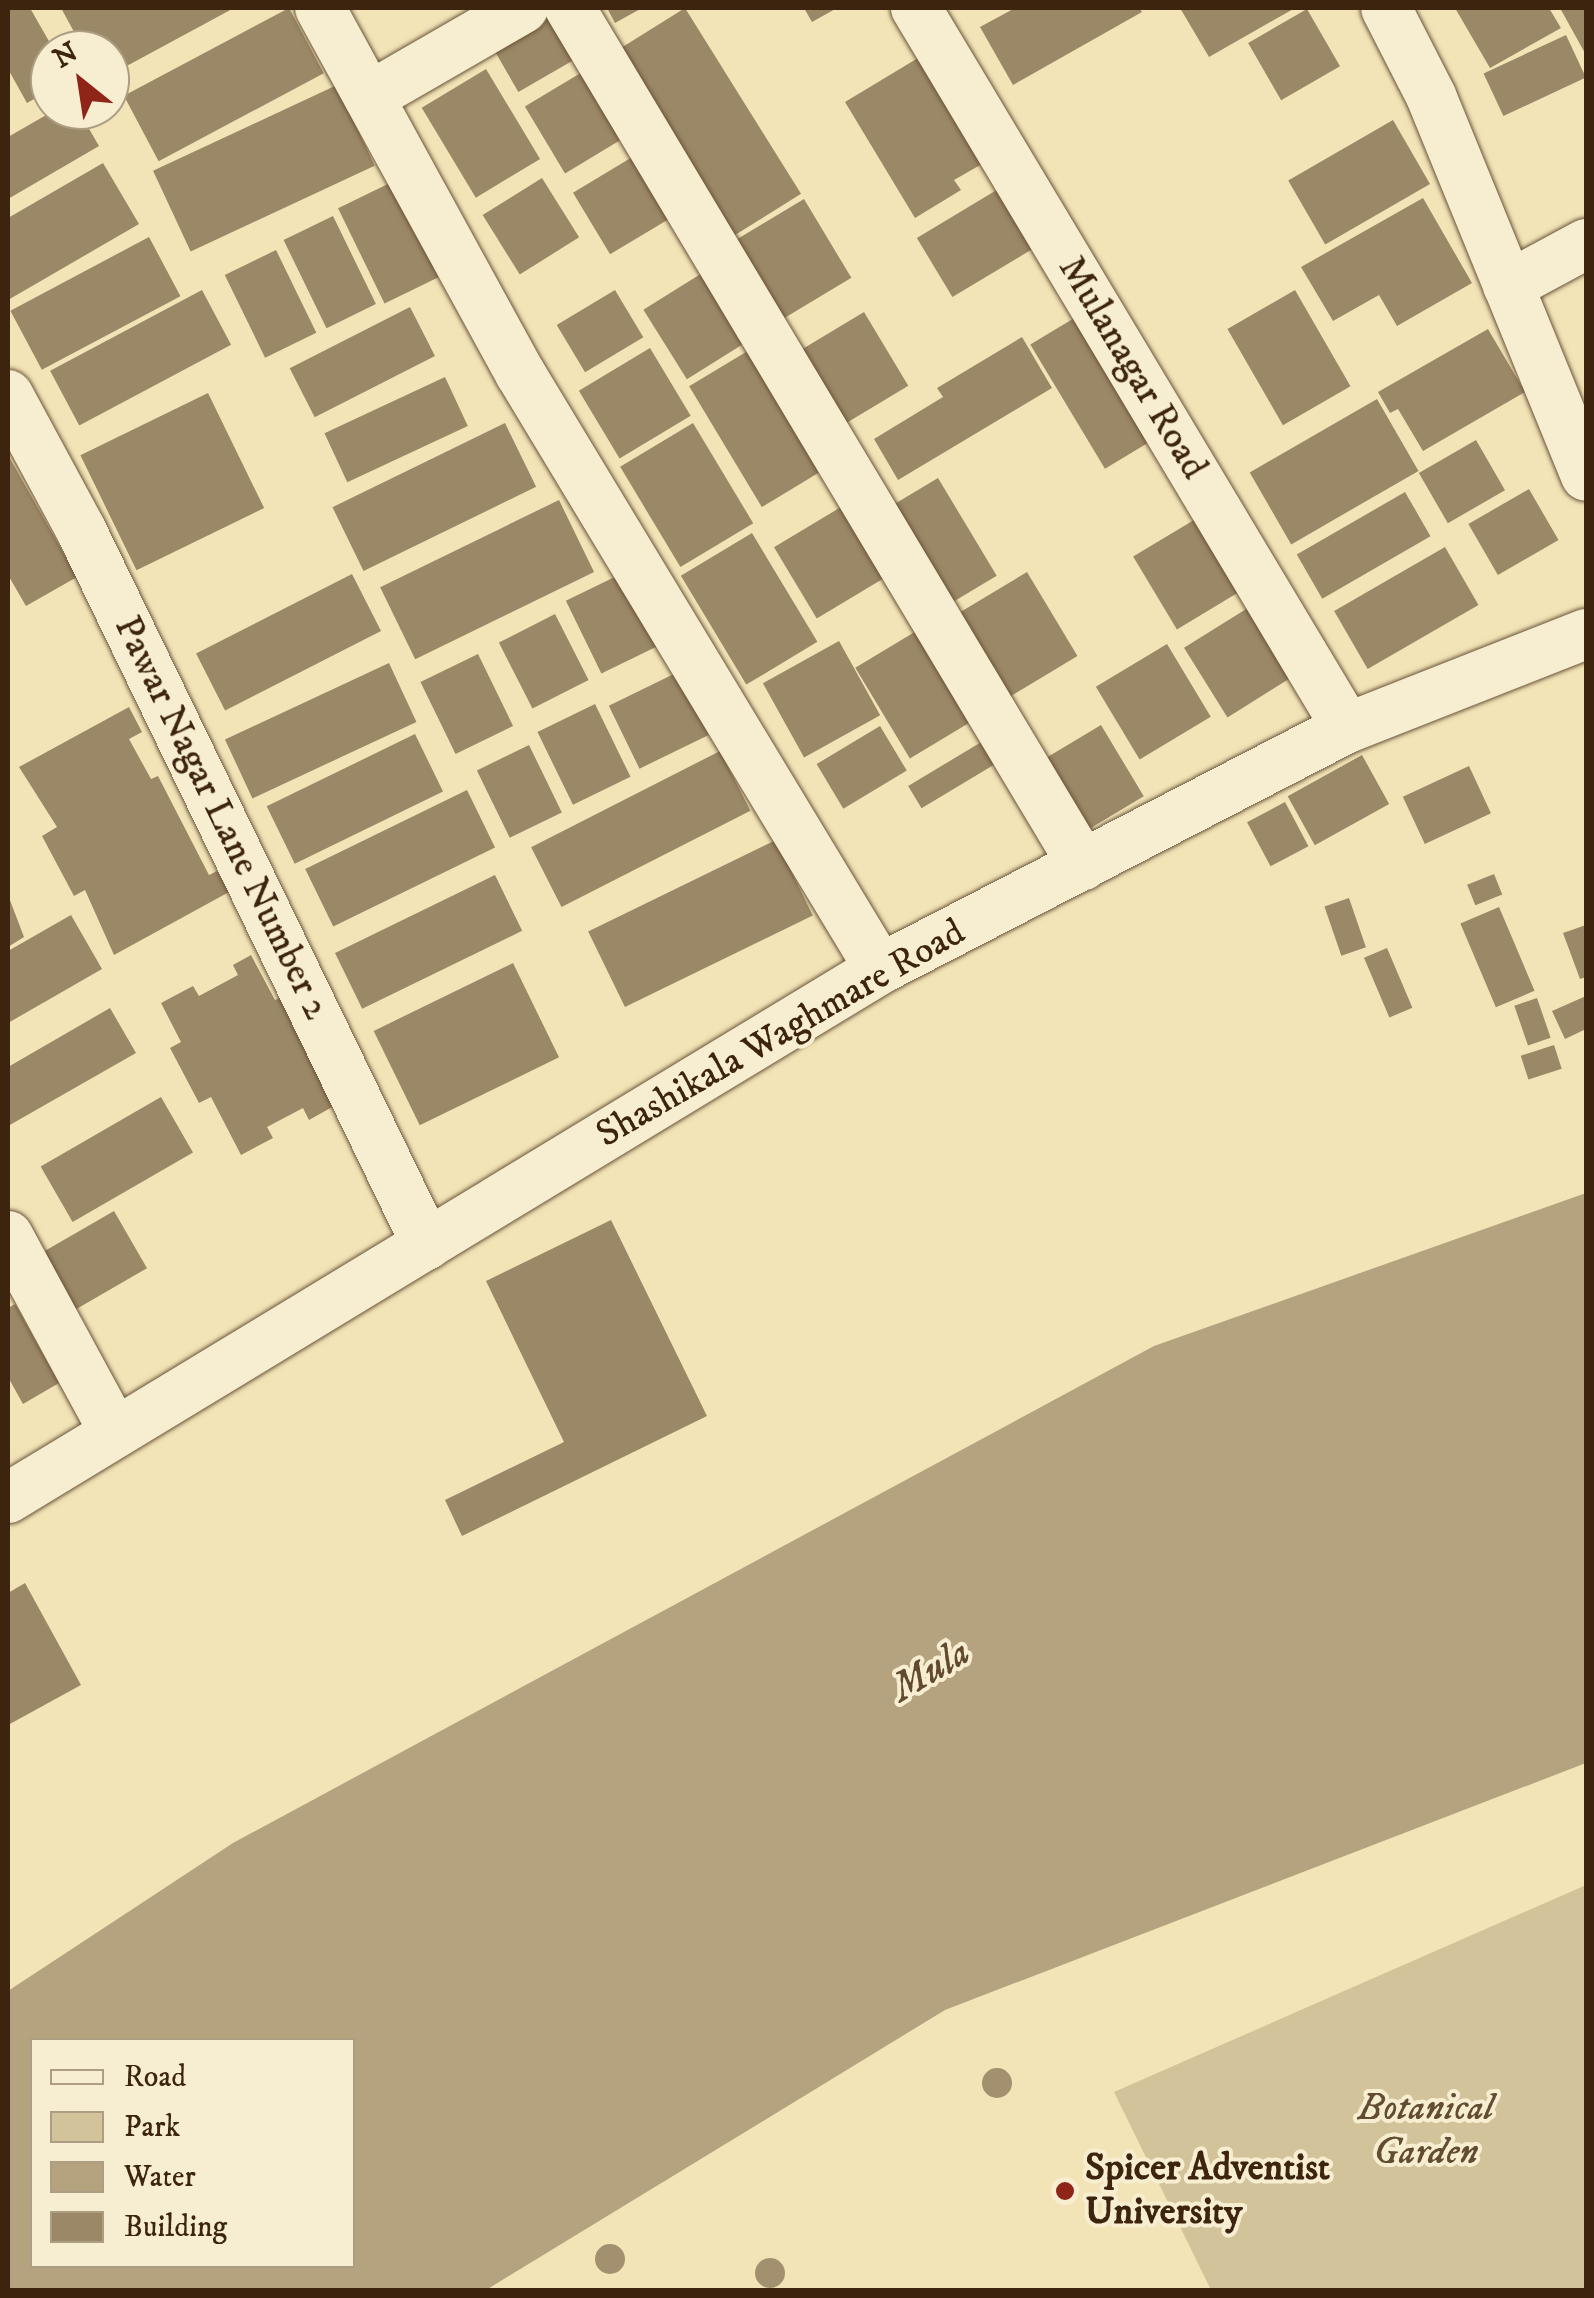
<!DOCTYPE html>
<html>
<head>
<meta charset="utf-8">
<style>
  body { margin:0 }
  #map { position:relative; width:1594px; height:2298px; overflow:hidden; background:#f2e4b7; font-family:"IM FELL DW Pica",serif }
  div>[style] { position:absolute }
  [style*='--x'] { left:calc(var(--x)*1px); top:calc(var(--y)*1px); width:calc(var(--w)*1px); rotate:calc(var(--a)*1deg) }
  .green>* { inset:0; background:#d3c39a }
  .water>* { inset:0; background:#b4a37e }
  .building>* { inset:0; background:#9b8866; transform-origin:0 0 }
  .roads { filter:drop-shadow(0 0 2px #6a5439) drop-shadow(0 0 2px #6a5439) }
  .street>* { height:50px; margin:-25px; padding:0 25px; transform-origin:25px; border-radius:25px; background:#f7edd0 }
  .trees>* { width:30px; height:30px; margin:-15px; border-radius:50%; background:#a3906e }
  .dots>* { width:28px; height:28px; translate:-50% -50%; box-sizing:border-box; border:5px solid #f7edd0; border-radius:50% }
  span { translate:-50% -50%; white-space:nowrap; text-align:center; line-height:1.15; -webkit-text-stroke:8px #f7edd0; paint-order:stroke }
  .street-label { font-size:38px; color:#3d240f }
  .park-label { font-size:38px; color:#624c32; font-style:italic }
  .poi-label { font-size:38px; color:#3d240f; font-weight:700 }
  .left { translate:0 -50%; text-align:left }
  .water-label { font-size:40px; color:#614a30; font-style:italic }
  .frame { position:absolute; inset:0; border:10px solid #3d240f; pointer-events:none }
  .legend { position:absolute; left:30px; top:2038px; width:325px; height:230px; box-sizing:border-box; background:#f7edd0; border:2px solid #ad9d83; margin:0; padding:12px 18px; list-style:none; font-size:30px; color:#3d240f }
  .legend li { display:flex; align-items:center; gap:20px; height:50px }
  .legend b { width:50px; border:2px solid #ad9d83 }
  .north { position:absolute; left:30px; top:30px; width:100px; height:100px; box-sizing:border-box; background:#f7edd0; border:2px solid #ad9d83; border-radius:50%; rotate:330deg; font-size:28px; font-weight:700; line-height:40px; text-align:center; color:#3d240f }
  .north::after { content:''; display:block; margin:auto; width:35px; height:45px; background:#8f2418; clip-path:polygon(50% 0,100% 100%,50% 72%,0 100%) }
</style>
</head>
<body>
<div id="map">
  <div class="green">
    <div style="clip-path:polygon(1586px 1885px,1586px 2290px,1211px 2290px,1114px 2092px)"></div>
  </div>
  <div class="water">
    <div style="clip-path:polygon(evenodd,1586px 1193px,1586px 1763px,945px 2010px,486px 2290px,8px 2290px,8px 1991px,233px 1843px,1154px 1346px,1586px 1193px,32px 2040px,352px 2040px,352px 2266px,32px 2266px,32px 2040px)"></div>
  </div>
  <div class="building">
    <div style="clip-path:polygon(8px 8px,30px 8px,54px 50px,50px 90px,27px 103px,8px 69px)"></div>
    <div style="clip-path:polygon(61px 8px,234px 8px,110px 75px,110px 50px,84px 50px)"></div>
    <div style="left:289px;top:8px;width:74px;height:187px;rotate:62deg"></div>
    <div style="clip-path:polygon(607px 8px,642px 8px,615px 23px)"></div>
    <div style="left:685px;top:8px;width:219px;height:84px;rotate:58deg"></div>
    <div style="clip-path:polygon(804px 8px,837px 8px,812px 22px)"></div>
    <div style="clip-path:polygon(1015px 8px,1139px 8px,1142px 12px,1013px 85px,980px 27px)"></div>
    <div style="clip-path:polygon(1180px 8px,1295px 8px,1209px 57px)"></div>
    <div style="clip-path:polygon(1455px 8px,1549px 8px,1561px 28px,1490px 68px)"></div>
    <div style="clip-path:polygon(1560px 8px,1586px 8px,1586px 55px)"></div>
    <div style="left:1307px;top:9px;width:66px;height:68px;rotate:60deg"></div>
    <div style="left:549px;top:13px;width:53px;height:66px;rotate:60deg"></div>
    <div style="left:1566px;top:35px;width:47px;height:91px;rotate:65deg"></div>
    <div style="clip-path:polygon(918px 58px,982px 164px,954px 180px,961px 190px,915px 218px,845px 102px)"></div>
    <div style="left:486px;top:69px;width:105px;height:75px;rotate:59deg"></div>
    <div style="left:584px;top:71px;width:78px;height:69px;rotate:59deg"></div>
    <div style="left:337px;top:85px;width:89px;height:203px;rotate:65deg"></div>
    <div style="clip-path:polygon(55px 110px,78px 110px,99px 146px,8px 199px,8px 137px)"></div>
    <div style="left:1393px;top:120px;width:74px;height:121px;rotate:60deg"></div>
    <div style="left:639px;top:153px;width:72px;height:77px;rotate:59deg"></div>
    <div style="clip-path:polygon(103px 163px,139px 224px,8px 300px,8px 218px)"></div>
    <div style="left:542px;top:178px;width:70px;height:70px;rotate:58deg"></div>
    <div style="left:392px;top:182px;width:106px;height:60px;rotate:64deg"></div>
    <div style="left:1000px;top:188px;width:69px;height:97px;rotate:59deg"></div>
    <div style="clip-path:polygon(1423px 198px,1472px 283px,1397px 326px,1379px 295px,1333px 321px,1301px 267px)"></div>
    <div style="left:804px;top:199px;width:92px;height:82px;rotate:59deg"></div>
    <div style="left:333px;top:216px;width:98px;height:55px;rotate:64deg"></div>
    <div style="left:149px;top:237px;width:67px;height:157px;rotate:62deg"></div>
    <div style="left:276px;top:250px;width:92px;height:57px;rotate:64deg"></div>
    <div style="left:707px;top:270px;width:82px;height:75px;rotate:58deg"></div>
    <div style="left:202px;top:290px;width:62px;height:172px;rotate:62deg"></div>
    <div style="left:615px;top:290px;width:55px;height:68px;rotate:59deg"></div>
    <div style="left:1295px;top:290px;width:111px;height:78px;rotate:60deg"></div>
    <div style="left:410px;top:307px;width:55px;height:135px;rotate:63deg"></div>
    <div style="left:1086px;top:311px;width:145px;height:65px;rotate:59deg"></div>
    <div style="left:864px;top:312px;width:86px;height:80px;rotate:59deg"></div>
    <div style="clip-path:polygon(1488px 329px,1525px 392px,1423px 451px,1398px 409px,1390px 413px,1378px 392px)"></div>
    <div style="clip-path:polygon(1022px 337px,1052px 388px,898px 480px,874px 439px,943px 397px,937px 388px)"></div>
    <div style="left:756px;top:346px;width:141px;height:78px;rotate:59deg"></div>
    <div style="left:650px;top:348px;width:79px;height:83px;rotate:59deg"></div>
    <div style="left:445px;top:377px;width:54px;height:133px;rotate:65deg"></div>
    <div style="left:208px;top:393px;width:128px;height:142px;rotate:64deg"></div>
    <div style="left:1377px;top:399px;width:83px;height:147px;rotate:60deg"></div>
    <div style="left:505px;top:423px;width:71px;height:192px;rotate:64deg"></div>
    <div style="left:693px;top:423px;width:117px;height:85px;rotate:59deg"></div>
    <div style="left:1476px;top:440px;width:58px;height:66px;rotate:60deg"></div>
    <div style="clip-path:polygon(8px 455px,77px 577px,26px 606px,8px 575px)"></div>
    <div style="left:938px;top:478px;width:114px;height:56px;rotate:59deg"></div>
    <div style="left:1529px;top:489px;width:59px;height:70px;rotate:60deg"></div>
    <div style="left:1405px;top:492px;width:51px;height:125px;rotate:60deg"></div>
    <div style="left:559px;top:500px;width:80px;height:199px;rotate:64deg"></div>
    <div style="left:846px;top:504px;width:83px;height:84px;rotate:59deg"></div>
    <div style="left:1194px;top:520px;width:85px;height:71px;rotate:59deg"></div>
    <div style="left:752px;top:533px;width:127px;height:83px;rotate:59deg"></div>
    <div style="left:1445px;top:547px;width:67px;height:128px;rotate:60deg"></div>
    <div style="left:627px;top:571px;width:81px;height:68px;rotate:64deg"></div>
    <div style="left:1027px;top:572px;width:98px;height:84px;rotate:59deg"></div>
    <div style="left:352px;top:574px;width:64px;height:175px;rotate:63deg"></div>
    <div style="left:1251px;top:606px;width:82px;height:79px;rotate:58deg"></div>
    <div style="left:555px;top:614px;width:74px;height:63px;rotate:63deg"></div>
    <div style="left:923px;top:627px;width:106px;height:79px;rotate:59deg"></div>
    <div style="left:839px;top:641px;width:85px;height:87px;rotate:61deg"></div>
    <div style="left:1167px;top:644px;width:85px;height:83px;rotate:59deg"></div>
    <div style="left:478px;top:654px;width:80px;height:64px;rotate:64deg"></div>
    <div style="left:389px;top:663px;width:65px;height:181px;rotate:65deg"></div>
    <div style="left:678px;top:672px;width:70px;height:77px;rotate:64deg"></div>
    <div style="left:595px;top:704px;width:81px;height:64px;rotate:64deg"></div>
    <div style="clip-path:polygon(129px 707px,142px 732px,129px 739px,151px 779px,158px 776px,209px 875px,217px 871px,229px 892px,114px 955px,85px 890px,74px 896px,42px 836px,57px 827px,19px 767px)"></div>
    <div style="left:1101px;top:725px;width:83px;height:72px;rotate:59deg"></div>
    <div style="left:880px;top:726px;width:52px;height:74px;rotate:59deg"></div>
    <div style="left:415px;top:734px;width:64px;height:165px;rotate:64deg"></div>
    <div style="left:993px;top:735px;width:26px;height:99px;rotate:59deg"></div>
    <div style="left:529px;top:745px;width:75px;height:58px;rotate:64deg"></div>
    <div style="left:720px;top:751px;width:67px;height:212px;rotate:63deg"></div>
    <div style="left:1362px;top:755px;width:56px;height:85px;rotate:61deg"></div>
    <div style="left:1469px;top:766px;width:52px;height:73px;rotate:65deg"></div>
    <div style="left:467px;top:790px;width:64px;height:180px;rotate:64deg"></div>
    <div style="left:1285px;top:802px;width:50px;height:43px;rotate:62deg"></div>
    <div style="left:776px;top:840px;width:84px;height:209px;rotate:64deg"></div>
    <div style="left:1494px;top:874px;width:22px;height:29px;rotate:68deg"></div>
    <div style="left:495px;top:875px;width:62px;height:178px;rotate:64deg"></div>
    <div style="clip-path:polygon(8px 895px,24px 937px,8px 947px)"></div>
    <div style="left:1349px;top:898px;width:52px;height:26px;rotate:71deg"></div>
    <div style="left:1499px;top:907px;width:91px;height:42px;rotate:67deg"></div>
    <div style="clip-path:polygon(71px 915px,102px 969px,8px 1023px,8px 951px)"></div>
    <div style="clip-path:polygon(1586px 925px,1586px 977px,1580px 979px,1563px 933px)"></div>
    <div style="left:1387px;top:948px;width:65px;height:25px;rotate:67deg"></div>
    <div style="clip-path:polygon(251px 955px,275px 1000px,286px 995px,334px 1106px,309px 1120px,303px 1108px,267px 1127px,273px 1138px,241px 1155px,211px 1097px,199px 1103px,170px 1048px,181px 1042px,161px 1003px,193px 986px,199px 996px,238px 975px,233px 965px)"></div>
    <div style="left:513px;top:963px;width:105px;height:155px;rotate:64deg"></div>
    <div style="clip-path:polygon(1586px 996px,1586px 1029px,1565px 1039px,1552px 1011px)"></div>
    <div style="left:1537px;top:998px;width:42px;height:24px;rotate:71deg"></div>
    <div style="clip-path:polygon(110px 1008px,136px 1053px,8px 1126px,8px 1067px)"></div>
    <div style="left:1554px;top:1045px;width:25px;height:35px;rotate:72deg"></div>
    <div style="left:161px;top:1097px;width:64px;height:139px;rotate:60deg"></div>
    <div style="left:114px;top:1211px;width:66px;height:85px;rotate:60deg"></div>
    <div style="clip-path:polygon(611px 1220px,707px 1416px,462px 1536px,445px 1500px,564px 1442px,486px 1281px)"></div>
    <div style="clip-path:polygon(15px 1304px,59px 1383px,23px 1404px,8px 1377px,8px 1308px)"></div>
    <div style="clip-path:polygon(25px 1583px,81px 1685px,8px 1725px,8px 1593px)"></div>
  </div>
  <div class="roads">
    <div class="street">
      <div style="--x:320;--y:8;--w:416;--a:61.3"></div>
      <div style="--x:520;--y:373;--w:696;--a:58.87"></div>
      <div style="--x:570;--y:8;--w:999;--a:59.1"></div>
      <div style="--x:916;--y:8;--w:839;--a:59.09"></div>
      <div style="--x:1386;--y:8;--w:99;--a:62.9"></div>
      <div style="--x:1431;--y:96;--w:410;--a:67.8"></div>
      <div style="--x:369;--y:97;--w:178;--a:-30"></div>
      <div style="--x:1508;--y:286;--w:89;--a:-28.3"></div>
      <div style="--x:8;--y:395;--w:153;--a:61.6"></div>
      <div style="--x:81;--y:530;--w:794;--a:64.18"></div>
      <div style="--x:8;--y:1236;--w:224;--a:61.5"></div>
      <div style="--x:8;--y:1498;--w:1020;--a:-31.24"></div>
      <div style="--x:880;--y:969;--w:526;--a:-27.3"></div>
      <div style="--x:1347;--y:728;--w:257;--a:-21.5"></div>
    </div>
  </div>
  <div class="trees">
    <div style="left:997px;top:2083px"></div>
    <div style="left:610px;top:2259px"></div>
    <div style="left:770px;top:2273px"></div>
  </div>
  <div class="dots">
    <div style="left:1065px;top:2191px;background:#8f2418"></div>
  </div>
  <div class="street-label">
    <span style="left:1132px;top:368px;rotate:59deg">Mulanagar Road</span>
    <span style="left:221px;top:818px;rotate:64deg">Pawar Nagar Lane Number 2</span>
    <span style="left:781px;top:1034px;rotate:-30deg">Shashikala Waghmare Road</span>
  </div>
  <div class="park-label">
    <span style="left:1426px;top:2131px">Botanical<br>Garden</span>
  </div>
  <div class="poi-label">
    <span class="left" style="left:1085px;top:2191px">Spicer Adventist<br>University</span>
  </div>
  <div class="water-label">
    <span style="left:931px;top:1671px;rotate:-31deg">Mula</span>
  </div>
  <div class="frame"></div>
  <ul class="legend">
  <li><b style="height:12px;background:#f7edd0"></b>Road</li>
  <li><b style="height:28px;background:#d3c39a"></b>Park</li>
  <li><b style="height:28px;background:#b4a37e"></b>Water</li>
  <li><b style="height:28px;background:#9b8866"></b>Building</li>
  </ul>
  <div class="north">N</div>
</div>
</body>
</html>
